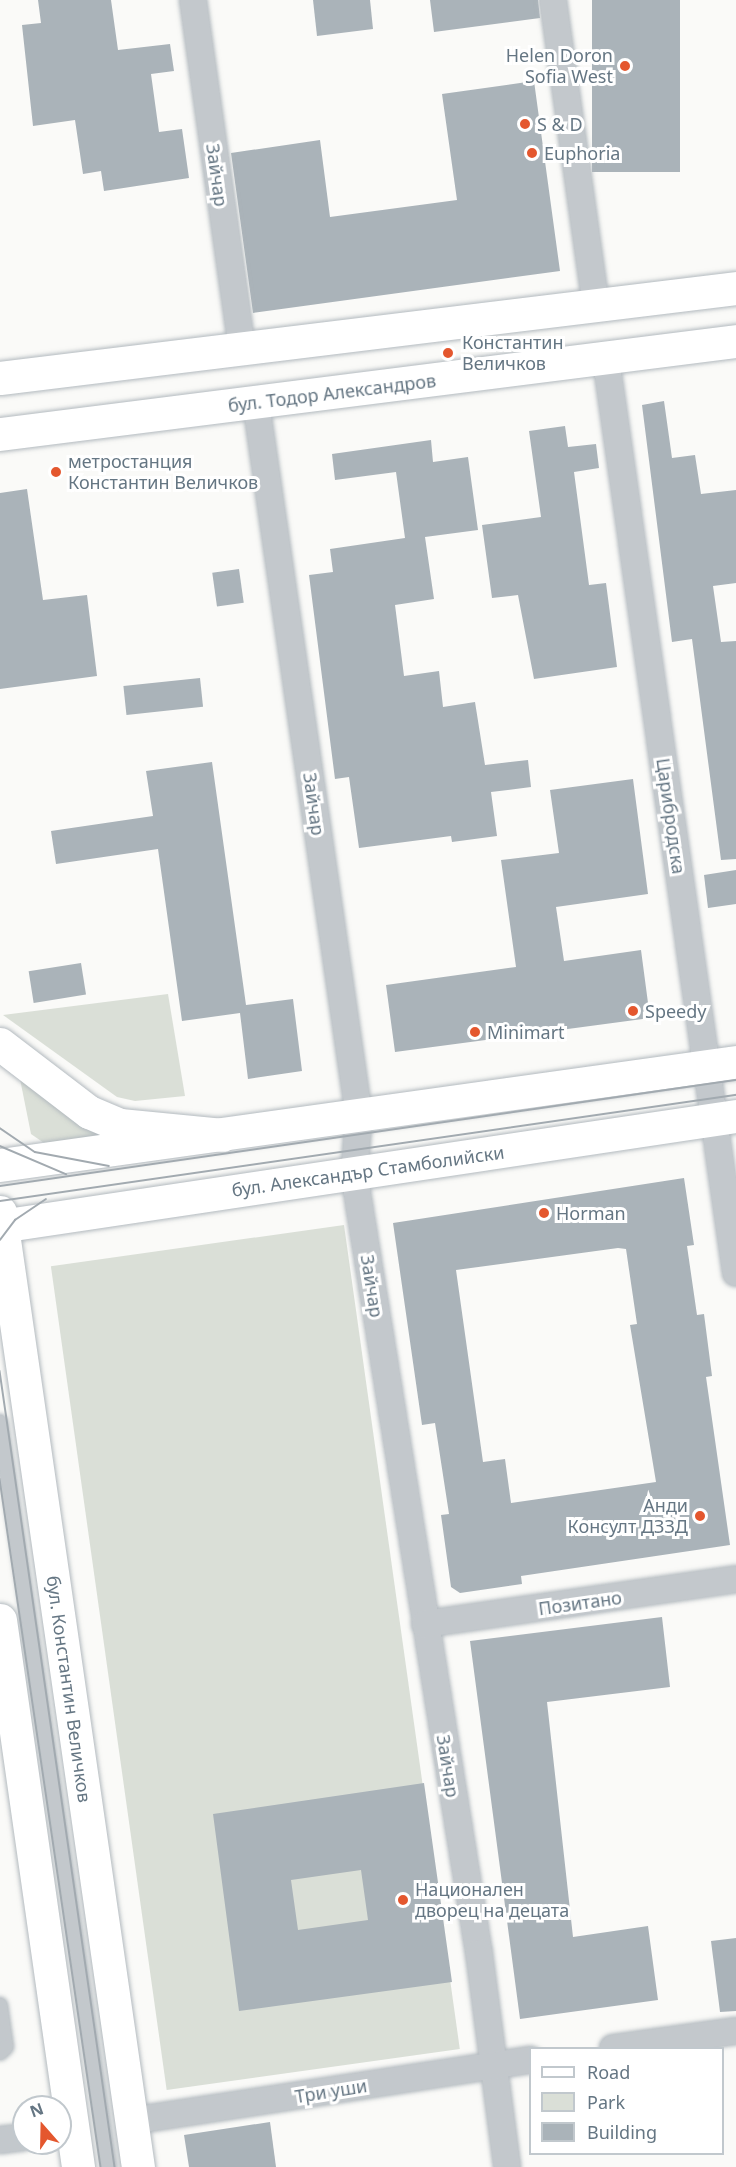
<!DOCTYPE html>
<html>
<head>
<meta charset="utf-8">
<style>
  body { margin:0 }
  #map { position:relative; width:736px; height:2167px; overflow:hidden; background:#fafaf8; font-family:"Noto Sans",sans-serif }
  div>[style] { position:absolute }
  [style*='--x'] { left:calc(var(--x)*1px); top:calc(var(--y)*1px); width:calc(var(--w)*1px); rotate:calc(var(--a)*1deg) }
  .green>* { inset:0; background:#dadfd7; transform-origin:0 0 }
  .building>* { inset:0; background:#aab3b9; transform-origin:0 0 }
  .roads { filter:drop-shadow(0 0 2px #b3babf) drop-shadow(0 0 2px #b3babf) }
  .lane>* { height:14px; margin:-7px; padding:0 7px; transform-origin:7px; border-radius:7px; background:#c3c8cc }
  .street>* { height:26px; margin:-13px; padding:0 13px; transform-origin:13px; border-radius:13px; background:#c3c8cc }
  .secondary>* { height:33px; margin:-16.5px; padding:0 16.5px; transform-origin:16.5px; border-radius:16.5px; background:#fff }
  .primary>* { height:33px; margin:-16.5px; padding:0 16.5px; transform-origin:16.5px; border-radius:16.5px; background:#fff }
  .tram>* { height:1.5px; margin:-0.75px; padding:0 0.75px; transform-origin:0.75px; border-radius:0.75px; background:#a2aab0 }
  .dots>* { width:16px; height:16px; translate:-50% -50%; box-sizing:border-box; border:3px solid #fff; border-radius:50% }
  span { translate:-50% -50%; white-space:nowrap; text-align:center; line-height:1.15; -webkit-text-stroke:6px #fff; paint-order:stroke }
  .poi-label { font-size:18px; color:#657683 }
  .right { translate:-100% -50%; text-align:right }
  .left { translate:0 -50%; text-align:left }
  .street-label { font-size:18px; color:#657683 }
  .legend { position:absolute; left:529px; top:2047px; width:195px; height:108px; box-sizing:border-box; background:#fff; border:2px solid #c1c8cd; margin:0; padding:8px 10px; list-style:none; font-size:18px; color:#657683 }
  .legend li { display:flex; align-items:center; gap:12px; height:30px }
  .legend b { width:30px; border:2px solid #c1c8cd }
  .north { position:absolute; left:12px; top:2095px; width:60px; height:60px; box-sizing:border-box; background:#fff; border:2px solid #c1c8cd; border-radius:50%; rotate:340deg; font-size:16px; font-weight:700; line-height:24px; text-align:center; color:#657683 }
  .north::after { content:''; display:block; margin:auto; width:21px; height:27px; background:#e4572e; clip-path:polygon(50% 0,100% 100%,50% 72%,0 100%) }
</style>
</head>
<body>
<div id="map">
  <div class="green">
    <div style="clip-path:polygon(168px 994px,185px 1096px,135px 1101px,117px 1097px,3px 1015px)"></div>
    <div style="clip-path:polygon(20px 1079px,96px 1130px,101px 1137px,44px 1143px,31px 1134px)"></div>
    <div style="left:344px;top:1225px;width:832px;height:296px;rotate:82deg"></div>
  </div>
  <div class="building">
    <div style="clip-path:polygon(38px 0,111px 0,118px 50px,170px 44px,174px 71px,151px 74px,159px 132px,182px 129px,189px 178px,104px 191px,101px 171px,83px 174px,75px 120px,33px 126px,22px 25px,41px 23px)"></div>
    <div style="clip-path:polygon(313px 0,370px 0,373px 29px,317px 36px)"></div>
    <div style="clip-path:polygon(430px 0,538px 0,540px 18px,434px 32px)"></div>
    <div style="left:592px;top:0;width:88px;height:172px"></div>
    <div style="clip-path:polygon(534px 81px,560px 271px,253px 313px,231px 153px,320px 140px,330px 217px,457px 200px,442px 94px)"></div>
    <div style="clip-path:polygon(664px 401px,672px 458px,695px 455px,701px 494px,736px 490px,736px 583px,713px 586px,721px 642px,736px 641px,736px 859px,721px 860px,692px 639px,672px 642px,642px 405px)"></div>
    <div style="clip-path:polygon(565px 426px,568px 447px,596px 444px,599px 468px,574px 472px,589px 585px,606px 583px,617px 667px,534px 679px,518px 595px,492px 598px,482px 525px,541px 517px,529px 431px)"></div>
    <div style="clip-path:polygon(431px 440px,433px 462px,468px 457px,478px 530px,425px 537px,434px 599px,395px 605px,404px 676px,439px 671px,443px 707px,475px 702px,485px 765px,528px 760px,531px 787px,491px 792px,497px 836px,452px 842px,451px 836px,359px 848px,349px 777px,335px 779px,309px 575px,333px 572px,330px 549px,405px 538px,396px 472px,335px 480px,332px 454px)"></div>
    <div style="clip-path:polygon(27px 489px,43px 600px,87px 595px,97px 676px,0 689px,0 493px)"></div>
    <div style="left:239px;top:569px;width:34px;height:27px;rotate:82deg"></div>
    <div style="left:200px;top:678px;width:29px;height:77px;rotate:84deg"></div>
    <div style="clip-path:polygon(212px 762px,246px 1005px,293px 999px,302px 1071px,248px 1079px,240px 1013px,182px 1021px,158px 849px,56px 864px,51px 831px,153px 816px,146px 771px)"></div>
    <div style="clip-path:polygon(633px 779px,648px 894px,556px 907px,564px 961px,641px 950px,650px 1018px,395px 1052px,386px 985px,516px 967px,501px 860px,559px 853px,550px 790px)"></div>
    <div style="clip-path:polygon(736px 870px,736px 904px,708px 908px,704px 875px)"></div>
    <div style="left:81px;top:963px;width:32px;height:53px;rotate:81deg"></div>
    <div style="clip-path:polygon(evenodd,684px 1178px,694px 1245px,687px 1246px,697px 1315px,704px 1314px,712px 1376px,706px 1377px,730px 1545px,521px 1576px,522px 1584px,460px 1593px,451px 1587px,441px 1515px,449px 1514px,435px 1423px,422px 1425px,393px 1223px,684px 1178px,618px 1248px,626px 1249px,637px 1324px,630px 1325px,656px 1482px,511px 1503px,505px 1459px,483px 1462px,456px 1270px,618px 1248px)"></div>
    <div style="clip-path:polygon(662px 1617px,670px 1687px,547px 1702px,573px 1937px,648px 1926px,658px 2000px,520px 2019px,470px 1641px)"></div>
    <div style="clip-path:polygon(evenodd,424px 1783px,452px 1982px,239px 2011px,213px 1814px,424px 1783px,361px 1870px,368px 1920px,298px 1930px,291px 1880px,361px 1870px)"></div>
    <div style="clip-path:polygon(736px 1938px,736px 2011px,720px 2012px,711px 1941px)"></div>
    <div style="clip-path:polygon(270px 2122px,276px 2167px,189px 2167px,184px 2135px)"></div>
  </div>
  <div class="roads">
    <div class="lane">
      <div style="--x:0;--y:1422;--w:753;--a:81.68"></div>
      <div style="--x:0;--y:2005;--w:42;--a:81.9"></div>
      <div style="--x:6;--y:2047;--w:8;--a:135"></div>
    </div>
    <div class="street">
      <div style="--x:193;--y:0;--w:353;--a:82"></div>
      <div style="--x:553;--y:0;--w:309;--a:82"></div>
      <div style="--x:606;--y:359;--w:923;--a:81.91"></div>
      <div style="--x:256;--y:403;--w:720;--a:81.78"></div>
      <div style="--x:359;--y:1116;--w:57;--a:95"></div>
      <div style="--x:354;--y:1173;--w:790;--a:80.9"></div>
      <div style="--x:479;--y:1953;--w:216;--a:82.5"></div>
      <div style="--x:425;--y:1624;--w:314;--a:-8.2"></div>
      <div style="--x:613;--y:2048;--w:124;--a:-7.9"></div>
      <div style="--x:131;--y:2121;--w:404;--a:-8.7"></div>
      <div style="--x:0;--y:2140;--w:24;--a:-7"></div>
    </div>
    <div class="secondary">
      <div style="--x:0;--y:1165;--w:743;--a:-7.97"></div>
      <div style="--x:0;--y:1226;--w:744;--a:-8.5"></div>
    </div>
    <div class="primary">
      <div style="--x:0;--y:378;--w:741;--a:-6.97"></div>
      <div style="--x:0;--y:434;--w:742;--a:-7.2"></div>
      <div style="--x:0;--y:1044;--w:112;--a:37.4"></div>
      <div style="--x:89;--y:1112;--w:34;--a:23"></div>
      <div style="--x:120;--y:1125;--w:103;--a:5.5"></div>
      <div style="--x:0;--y:1212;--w:965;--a:81.78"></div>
      <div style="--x:0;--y:1620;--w:553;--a:81.88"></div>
    </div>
  </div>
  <div class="tram">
    <div style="--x:0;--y:1128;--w:42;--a:34.4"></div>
    <div style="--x:35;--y:1152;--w:75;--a:10.7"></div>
    <div style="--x:0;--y:1146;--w:72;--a:23"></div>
    <div style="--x:0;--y:1186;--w:744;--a:-8.2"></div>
    <div style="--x:0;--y:1201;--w:744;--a:-8.2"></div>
    <div style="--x:0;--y:1240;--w:25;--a:-53"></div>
    <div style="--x:15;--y:1220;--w:37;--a:-34"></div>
    <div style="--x:0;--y:1371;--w:804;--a:81.78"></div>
    <div style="--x:0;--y:1479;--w:695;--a:81.65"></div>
  </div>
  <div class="dots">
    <div style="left:625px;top:66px;background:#e4572e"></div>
    <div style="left:525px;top:124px;background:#e4572e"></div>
    <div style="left:532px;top:153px;background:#e4572e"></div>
    <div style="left:448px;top:353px;background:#e4572e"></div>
    <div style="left:56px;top:472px;background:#e4572e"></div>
    <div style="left:633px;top:1011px;background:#e4572e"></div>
    <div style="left:475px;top:1032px;background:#e4572e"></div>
    <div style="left:544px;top:1213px;background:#e4572e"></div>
    <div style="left:700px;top:1516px;background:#e4572e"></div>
    <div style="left:403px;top:1900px;background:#e4572e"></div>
  </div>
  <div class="poi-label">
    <span class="right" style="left:613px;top:66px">Helen Doron<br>Sofia West</span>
    <span class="left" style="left:537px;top:124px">S &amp; D</span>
    <span class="left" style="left:544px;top:153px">Euphoria</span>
    <span class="left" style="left:462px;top:353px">Константин<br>Величков</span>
    <span class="left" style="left:68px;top:472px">метростанция<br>Константин Величков</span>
    <span class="left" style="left:645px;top:1011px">Speedy</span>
    <span class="left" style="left:487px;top:1032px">Minimart</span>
    <span class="left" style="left:556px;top:1213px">Horman</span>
    <span class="right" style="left:688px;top:1516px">Анди<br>Консулт ДЗЗД</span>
    <span class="left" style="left:415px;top:1900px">Национален<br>дворец на децата</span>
  </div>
  <div class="street-label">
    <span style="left:217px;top:175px;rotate:82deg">Зайчар</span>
    <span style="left:332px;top:393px;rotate:-7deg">бул. Тодор Александров</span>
    <span style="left:314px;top:804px;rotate:82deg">Зайчар</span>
    <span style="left:671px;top:816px;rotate:82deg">Царибродска</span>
    <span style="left:368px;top:1171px;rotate:-8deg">бул. Александър Стамболийски</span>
    <span style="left:372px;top:1286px;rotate:81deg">Зайчар</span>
    <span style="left:580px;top:1603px;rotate:-8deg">Позитано</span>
    <span style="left:69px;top:1689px;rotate:82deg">бул. Константин Величков</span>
    <span style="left:448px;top:1766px;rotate:81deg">Зайчар</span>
    <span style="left:331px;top:2091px;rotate:-9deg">Три уши</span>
  </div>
  <ul class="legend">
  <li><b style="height:8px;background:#fff"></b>Road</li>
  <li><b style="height:16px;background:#dadfd7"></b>Park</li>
  <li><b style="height:16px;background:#aab3b9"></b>Building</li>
  </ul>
  <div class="north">N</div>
</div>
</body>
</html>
